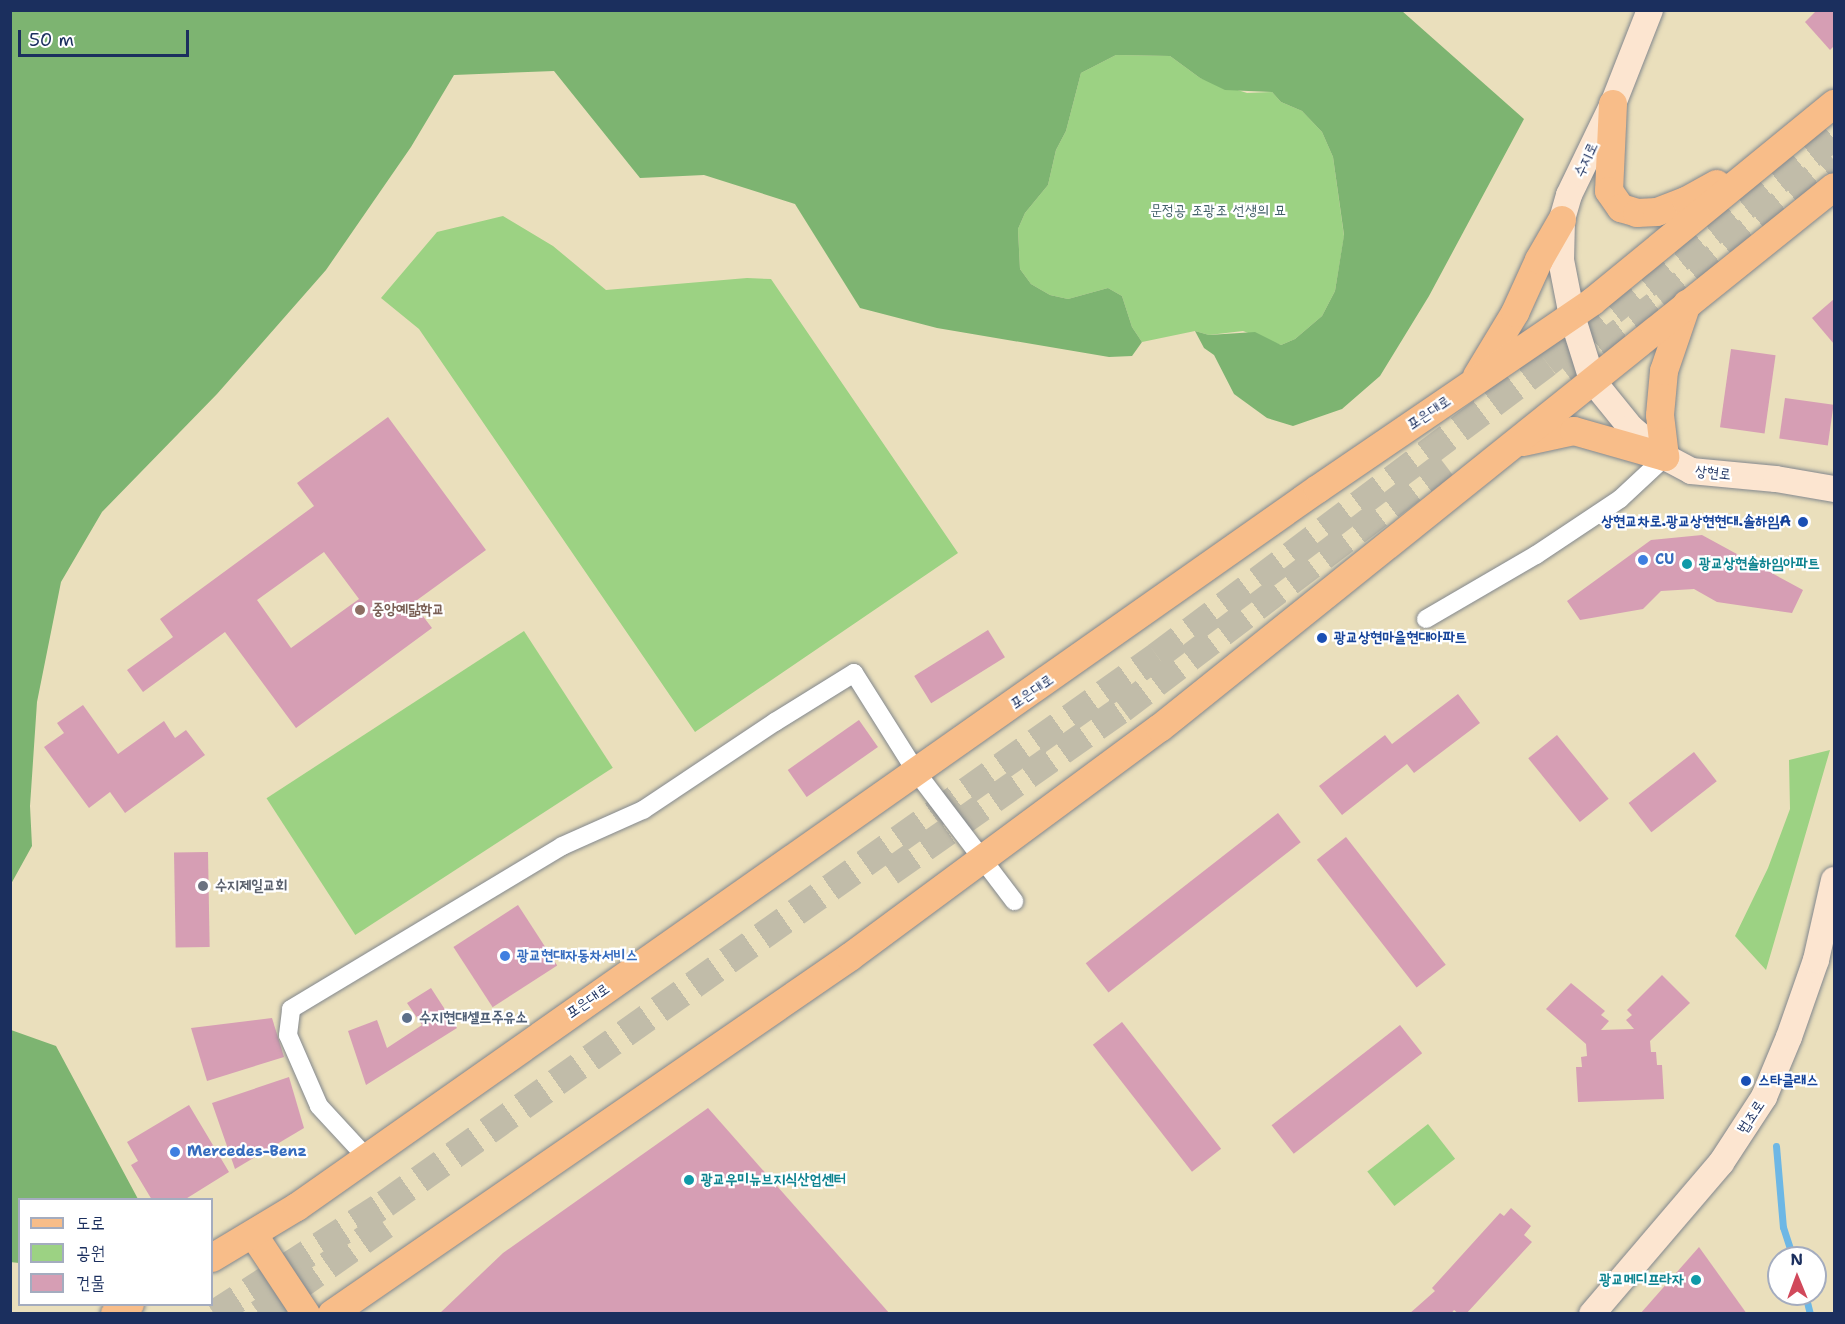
<!DOCTYPE html>
<html>
<head>
<meta charset="utf-8">
<style>
  body { margin:0 }
  #map { position:relative; width:1845px; height:1324px; overflow:hidden; background:#eadfbc; font-family:"Shantell Sans","Poor Story",sans-serif }
  div>[style] { position:absolute }
  [style*='--x'] { left:calc(var(--x)*1px); top:calc(var(--y)*1px); width:calc(var(--w)*1px); rotate:calc(var(--a)*1deg) }
  .green>* { inset:0; background:#9cd283; transform-origin:0 0 }
  .forest>* { inset:0; background:#7db471 }
  .stream>* { height:7px; margin:-3.5px; padding:0 3.5px; transform-origin:3.5px; border-radius:3.5px; background:#6db7e5 }
  .building>* { inset:0; background:#d69eb4; transform-origin:0 0 }
  .primary-tunnel>* { height:28px; margin-top:-14px; transform-origin:0; background:repeating-linear-gradient(90deg,#c1bca9 0 28px,transparent 0 42px) }
  .roads { filter:drop-shadow(0 0 2px #82878d) drop-shadow(0 0 2px #82878d) }
  .street>* { height:18px; margin:-9px; padding:0 9px; transform-origin:9px; border-radius:9px; background:#fff }
  .secondary>* { height:26px; margin:-13px; padding:0 13px; transform-origin:13px; border-radius:13px; background:#fce5d0 }
  .primary>* { height:28px; margin:-14px; padding:0 14px; transform-origin:14px; border-radius:14px; background:#f8bd89 }
  .dots>* { width:16px; height:16px; translate:-50% -50%; box-sizing:border-box; border:3px solid #fff; border-radius:50% }
  span { translate:-50% -50%; white-space:nowrap; text-align:center; line-height:1.15; -webkit-text-stroke:4.5px #fff; paint-order:stroke }
  .street-label { font-size:15px; color:#1b2f5e }
  .park-label { font-size:15px; color:#426069 }
  .transit-label { font-size:15px; color:#164399; font-weight:700 }
  .right { translate:-100% -50%; text-align:right }
  .left { translate:0 -50%; text-align:left }
  .shop-label { font-size:15px; color:#366cbe; font-weight:700 }
  .culture-label { font-size:15px; color:#0d838f; font-weight:700 }
  .education-label { font-size:15px; color:#785e54; font-weight:700 }
  .worship-label { font-size:15px; color:#5b616d; font-weight:700 }
  .service-label { font-size:15px; color:#4e5e75; font-weight:700 }
  .frame { position:absolute; inset:0; border:12px solid #1b2f5e; pointer-events:none }
  .legend { position:absolute; left:18px; top:1198px; width:195px; height:108px; box-sizing:border-box; background:#fff; border:2px solid #a4acbf; margin:0; padding:8px 10px; list-style:none; font-size:18px; color:#1b2f5e }
  .legend li { display:flex; align-items:center; gap:12px; height:30px }
  .legend b { width:30px; border:2px solid #a4acbf }
  .north { position:absolute; left:1767px; top:1246px; width:60px; height:60px; box-sizing:border-box; background:#fff; border:2px solid #a4acbf; border-radius:50%; rotate:359deg; font-size:16px; font-weight:700; line-height:24px; text-align:center; color:#1b2f5e }
  .north::after { content:''; display:block; margin:auto; width:21px; height:27px; background:#d1495b; clip-path:polygon(50% 0,100% 100%,50% 72%,0 100%) }
  .scale { position:absolute; left:18px; top:30px; width:171px; height:27px; box-sizing:border-box; border:3px solid #1b2f5e; border-top:0; padding-left:8px; font-size:18px; line-height:21px; white-space:nowrap; color:#1b2f5e; -webkit-text-stroke:4px #fff; paint-order:stroke }
</style>
</head>
<body>
<div id="map">
  <div class="green">
    <div style="clip-path:polygon(1116px 55px,1170px 56px,1200px 78px,1247px 93px,1272px 92px,1281px 102px,1302px 111px,1322px 132px,1333px 157px,1344px 236px,1335px 291px,1322px 316px,1295px 339px,1281px 345px,1243px 331px,1209px 335px,1195px 331px,1142px 342px,1132px 327px,1122px 296px,1108px 288px,1068px 299px,1050px 295px,1031px 284px,1020px 269px,1018px 229px,1025px 213px,1048px 185px,1056px 150px,1066px 131px,1081px 73px)"></div>
    <div style="clip-path:polygon(503px 216px,553px 246px,606px 290px,747px 278px,771px 279px,958px 553px,695px 732px,419px 329px,381px 298px,437px 232px)"></div>
    <div style="left:524px;top:631px;width:163px;height:307px;rotate:57deg"></div>
    <div style="clip-path:polygon(1830px 750px,1766px 970px,1735px 936px,1768px 868px,1790px 809px,1789px 760px)"></div>
    <div style="left:1428px;top:1124px;width:44px;height:77px;rotate:52deg"></div>
  </div>
  <div class="forest">
    <div style="clip-path:polygon(11px 10px,1402px 11px,1524px 119px,1429px 296px,1380px 376px,1342px 409px,1293px 426px,1267px 418px,1234px 394px,1214px 355px,1204px 348px,1195px 331px,1209px 335px,1255px 332px,1281px 345px,1295px 339px,1322px 316px,1335px 291px,1344px 235px,1333px 157px,1322px 132px,1302px 111px,1281px 102px,1272px 92px,1225px 90px,1200px 78px,1170px 56px,1116px 55px,1081px 73px,1066px 131px,1056px 150px,1048px 185px,1025px 213px,1018px 229px,1020px 269px,1031px 284px,1050px 295px,1068px 299px,1108px 288px,1122px 296px,1132px 327px,1142px 342px,1132px 356px,1109px 357px,937px 328px,860px 308px,795px 204px,704px 175px,640px 178px,554px 71px,454px 75px,411px 147px,326px 270px,217px 394px,102px 512px,61px 582px,37px 702px,30px 806px,32px 846px,11px 884px)"></div>
    <div style="clip-path:polygon(11px 1030px,56px 1046px,138px 1199px,20px 1200px,19px 1263px,10px 1262px)"></div>
  </div>
  <div class="stream">
    <div style="--x:1776;--y:1146;--w:81;--a:85.1"></div>
    <div style="--x:1783;--y:1227;--w:33;--a:72"></div>
    <div style="--x:1805;--y:1294;--w:21;--a:76"></div>
  </div>
  <div class="building">
    <div style="clip-path:polygon(1817px 10px,1834px 10px,1834px 46px,1830px 50px,1805px 22px)"></div>
    <div style="clip-path:polygon(1834px 299px,1834px 344px,1812px 318px)"></div>
    <div style="left:1731px;top:349px;width:45px;height:79px;rotate:8deg"></div>
    <div style="left:1785px;top:398px;width:49px;height:41px;rotate:8deg"></div>
    <div style="clip-path:polygon(evenodd,388px 417px,486px 550px,413px 603px,432px 628px,296px 728px,225px 632px,143px 692px,127px 670px,173px 637px,160px 619px,314px 506px,297px 483px,388px 417px,324px 552px,359px 599px,291px 648px,257px 600px,324px 552px)"></div>
    <div style="clip-path:polygon(1702px 535px,1803px 590px,1792px 613px,1717px 602px,1694px 589px,1661px 591px,1643px 609px,1580px 620px,1567px 601px,1651px 540px)"></div>
    <div style="left:988px;top:630px;width:32px;height:87px;rotate:58deg"></div>
    <div style="clip-path:polygon(1458px 694px,1480px 723px,1414px 773px,1407px 764px,1342px 815px,1319px 786px,1385px 735px,1392px 744px)"></div>
    <div style="clip-path:polygon(83px 705px,118px 754px,164px 721px,175px 738px,186px 730px,205px 755px,125px 813px,110px 792px,89px 808px,44px 747px,64px 733px,57px 723px)"></div>
    <div style="left:859px;top:720px;width:33px;height:87px;rotate:55deg"></div>
    <div style="left:1557px;top:735px;width:82px;height:37px;rotate:51deg"></div>
    <div style="left:1694px;top:752px;width:37px;height:83px;rotate:52deg"></div>
    <div style="left:1278px;top:813px;width:37px;height:244px;rotate:52deg"></div>
    <div style="left:1346px;top:837px;width:162px;height:37px;rotate:52deg"></div>
    <div style="left:208px;top:852px;width:95px;height:34px;rotate:89deg"></div>
    <div style="left:518px;top:905px;width:72px;height:77px;rotate:57deg"></div>
    <div style="clip-path:polygon(1662px 975px,1690px 1003px,1650px 1041px,1651px 1052px,1656px 1052px,1657px 1065px,1662px 1065px,1664px 1099px,1578px 1102px,1576px 1067px,1582px 1067px,1581px 1057px,1587px 1056px,1586px 1044px,1546px 1009px,1571px 983px,1605px 1011px,1601px 1015px,1609px 1021px,1601px 1030px,1634px 1029px,1626px 1020px,1632px 1015px,1627px 1010px)"></div>
    <div style="clip-path:polygon(431px 988px,457px 1028px,366px 1085px,348px 1031px,377px 1020px,387px 1048px,422px 1025px,407px 1003px)"></div>
    <div style="clip-path:polygon(272px 1018px,284px 1057px,207px 1081px,191px 1028px)"></div>
    <div style="left:1122px;top:1022px;width:161px;height:37px;rotate:52deg"></div>
    <div style="left:1400px;top:1025px;width:36px;height:163px;rotate:52deg"></div>
    <div style="clip-path:polygon(289px 1077px,304px 1128px,235px 1169px,212px 1103px)"></div>
    <div style="clip-path:polygon(189px 1105px,229px 1172px,184px 1200px,152px 1200px,131px 1165px,138px 1161px,127px 1142px)"></div>
    <div style="clip-path:polygon(708px 1108px,890px 1314px,439px 1314px,503px 1253px)"></div>
    <div style="clip-path:polygon(1511px 1208px,1531px 1226px,1524px 1235px,1532px 1242px,1466px 1314px,1459px 1314px,1454px 1310px,1451px 1314px,1409px 1314px,1435px 1291px,1432px 1288px,1500px 1213px,1504px 1216px)"></div>
    <div style="clip-path:polygon(1699px 1247px,1747px 1314px,1640px 1314px)"></div>
  </div>
  <div class="primary-tunnel">
    <div style="--x:1566;--y:373;--w:119;--a:-37.2"></div>
    <div style="--x:1661;--y:301;--w:223;--a:-39"></div>
    <div style="--x:890;--y:872;--w:284;--a:-35.1"></div>
    <div style="--x:1122;--y:709;--w:405;--a:-37.2"></div>
    <div style="--x:214;--y:1314;--w:203;--a:-32.8"></div>
    <div style="--x:385;--y:1204;--w:947;--a:-35.37"></div>
    <div style="--x:1157;--y:656;--w:488;--a:-36.9"></div>
    <div style="--x:1547;--y:363;--w:366;--a:-38.3"></div>
    <div style="--x:259;--y:1314;--w:154;--a:-35.2"></div>
  </div>
  <div class="roads">
    <div class="street">
      <div style="--x:1426;--y:619;--w:127;--a:-30.2"></div>
      <div style="--x:1536;--y:555;--w:101;--a:-33.7"></div>
      <div style="--x:1620;--y:499;--w:62;--a:-43"></div>
      <div style="--x:367;--y:1158;--w:71;--a:-132.7"></div>
      <div style="--x:319;--y:1106;--w:77;--a:-113.6"></div>
      <div style="--x:288;--y:1035;--w:26;--a:-83"></div>
      <div style="--x:291;--y:1009;--w:316;--a:-31"></div>
      <div style="--x:562;--y:846;--w:89;--a:-24"></div>
      <div style="--x:643;--y:810;--w:159;--a:-33.7"></div>
      <div style="--x:775;--y:722;--w:93;--a:-31.8"></div>
      <div style="--x:854;--y:673;--w:118;--a:57.8"></div>
      <div style="--x:917;--y:773;--w:161;--a:52.8"></div>
    </div>
    <div class="secondary">
      <div style="--x:1650;--y:10;--w:101;--a:111.5"></div>
      <div style="--x:1613;--y:104;--w:101;--a:115.8"></div>
      <div style="--x:1569;--y:195;--w:26;--a:106"></div>
      <div style="--x:1562;--y:220;--w:40;--a:91.4"></div>
      <div style="--x:1561;--y:260;--w:57;--a:78.9"></div>
      <div style="--x:1572;--y:316;--w:67;--a:72.6"></div>
      <div style="--x:1592;--y:380;--w:62;--a:50.9"></div>
      <div style="--x:1631;--y:428;--w:45;--a:40.5"></div>
      <div style="--x:1665;--y:457;--w:30;--a:28"></div>
      <div style="--x:1691;--y:471;--w:85;--a:5.4"></div>
      <div style="--x:1776;--y:479;--w:59;--a:9.8"></div>
      <div style="--x:1592;--y:1314;--w:199;--a:-49.5"></div>
      <div style="--x:1721;--y:1163;--w:79;--a:-56.9"></div>
      <div style="--x:1764;--y:1097;--w:65;--a:-67.4"></div>
      <div style="--x:1789;--y:1037;--w:82;--a:-70.7"></div>
      <div style="--x:1816;--y:960;--w:82;--a:-77.3"></div>
    </div>
    <div class="primary">
      <div style="--x:1613;--y:104;--w:87;--a:92.6"></div>
      <div style="--x:1609;--y:191;--w:21;--a:55"></div>
      <div style="--x:1621;--y:208;--w:17;--a:17"></div>
      <div style="--x:1637;--y:213;--w:20;--a:-3"></div>
      <div style="--x:1657;--y:212;--w:31;--a:-21"></div>
      <div style="--x:1686;--y:201;--w:35;--a:-29"></div>
      <div style="--x:1477;--y:376;--w:74;--a:-58.9"></div>
      <div style="--x:1515;--y:313;--w:58;--a:-65.6"></div>
      <div style="--x:1539;--y:260;--w:46;--a:-60.1"></div>
      <div style="--x:1523;--y:442;--w:52;--a:-12.2"></div>
      <div style="--x:1574;--y:431;--w:95;--a:15.9"></div>
      <div style="--x:1665;--y:457;--w:42;--a:-96.8"></div>
      <div style="--x:1660;--y:415;--w:44;--a:-84.8"></div>
      <div style="--x:1664;--y:371;--w:71;--a:-71.1"></div>
      <div style="--x:253;--y:1234;--w:96;--a:56.5"></div>
      <div style="--x:212;--y:1258;--w:99;--a:-31"></div>
      <div style="--x:297;--y:1207;--w:1248;--a:-35.12"></div>
      <div style="--x:1318;--y:489;--w:332;--a:-34.3"></div>
      <div style="--x:1592;--y:302;--w:313;--a:-39.3"></div>
      <div style="--x:115;--y:1314;--w:18;--a:-34"></div>
      <div style="--x:332;--y:1314;--w:629;--a:-34.57"></div>
      <div style="--x:850;--y:957;--w:385;--a:-36.5"></div>
      <div style="--x:1160;--y:728;--w:864;--a:-38.75"></div>
    </div>
  </div>
  <div class="dots">
    <div style="left:1803px;top:522px;background:#1a4fb4"></div>
    <div style="left:1643px;top:560px;background:#3f7fe0"></div>
    <div style="left:1687px;top:564px;background:#0f9aa8"></div>
    <div style="left:360px;top:610px;background:#8d6e63"></div>
    <div style="left:1322px;top:638px;background:#1a4fb4"></div>
    <div style="left:203px;top:886px;background:#6b7280"></div>
    <div style="left:505px;top:956px;background:#3f7fe0"></div>
    <div style="left:407px;top:1018px;background:#5c6f8a"></div>
    <div style="left:1746px;top:1081px;background:#1a4fb4"></div>
    <div style="left:175px;top:1152px;background:#3f7fe0"></div>
    <div style="left:689px;top:1180px;background:#0f9aa8"></div>
    <div style="left:1696px;top:1280px;background:#0f9aa8"></div>
  </div>
  <div class="street-label">
    <span style="left:1586px;top:160px;rotate:-65deg">수지로</span>
    <span style="left:1429px;top:413px;rotate:-34deg">포은대로</span>
    <span style="left:1713px;top:473px;rotate:6deg">상현로</span>
    <span style="left:1032px;top:692px;rotate:-35deg">포은대로</span>
    <span style="left:588px;top:1001px;rotate:-35deg">포은대로</span>
    <span style="left:1751px;top:1117px;rotate:-56deg">법조로</span>
  </div>
  <div class="park-label">
    <span style="left:1218px;top:211px">문정공 조광조 선생의 묘</span>
  </div>
  <div class="transit-label">
    <span class="right" style="left:1791px;top:522px">상현교차로.광교상현현대.솔하임A</span>
    <span class="left" style="left:1334px;top:638px">광교상현마을현대아파트</span>
    <span class="left" style="left:1758px;top:1081px">스타클래스</span>
  </div>
  <div class="shop-label">
    <span class="left" style="left:1655px;top:560px">CU</span>
    <span class="left" style="left:517px;top:956px">광교현대자동차서비스</span>
    <span class="left" style="left:187px;top:1152px">Mercedes-Benz</span>
  </div>
  <div class="culture-label">
    <span class="left" style="left:1699px;top:564px">광교상현솔하임아파트</span>
    <span class="left" style="left:701px;top:1180px">광교우미뉴브지식산업센터</span>
    <span class="right" style="left:1684px;top:1280px">광교메디프라자</span>
  </div>
  <div class="education-label">
    <span class="left" style="left:372px;top:610px">중앙예닮학교</span>
  </div>
  <div class="worship-label">
    <span class="left" style="left:215px;top:886px">수지제일교회</span>
  </div>
  <div class="service-label">
    <span class="left" style="left:419px;top:1018px">수지현대셀프주유소</span>
  </div>
  <div class="frame"></div>
  <ul class="legend">
  <li><b style="height:8px;background:#f8bd89"></b>도로</li>
  <li><b style="height:16px;background:#9cd283"></b>공원</li>
  <li><b style="height:16px;background:#d69eb4"></b>건물</li>
  </ul>
  <div class="north">N</div>
  <div class="scale">50 m</div>
</div>
</body>
</html>
